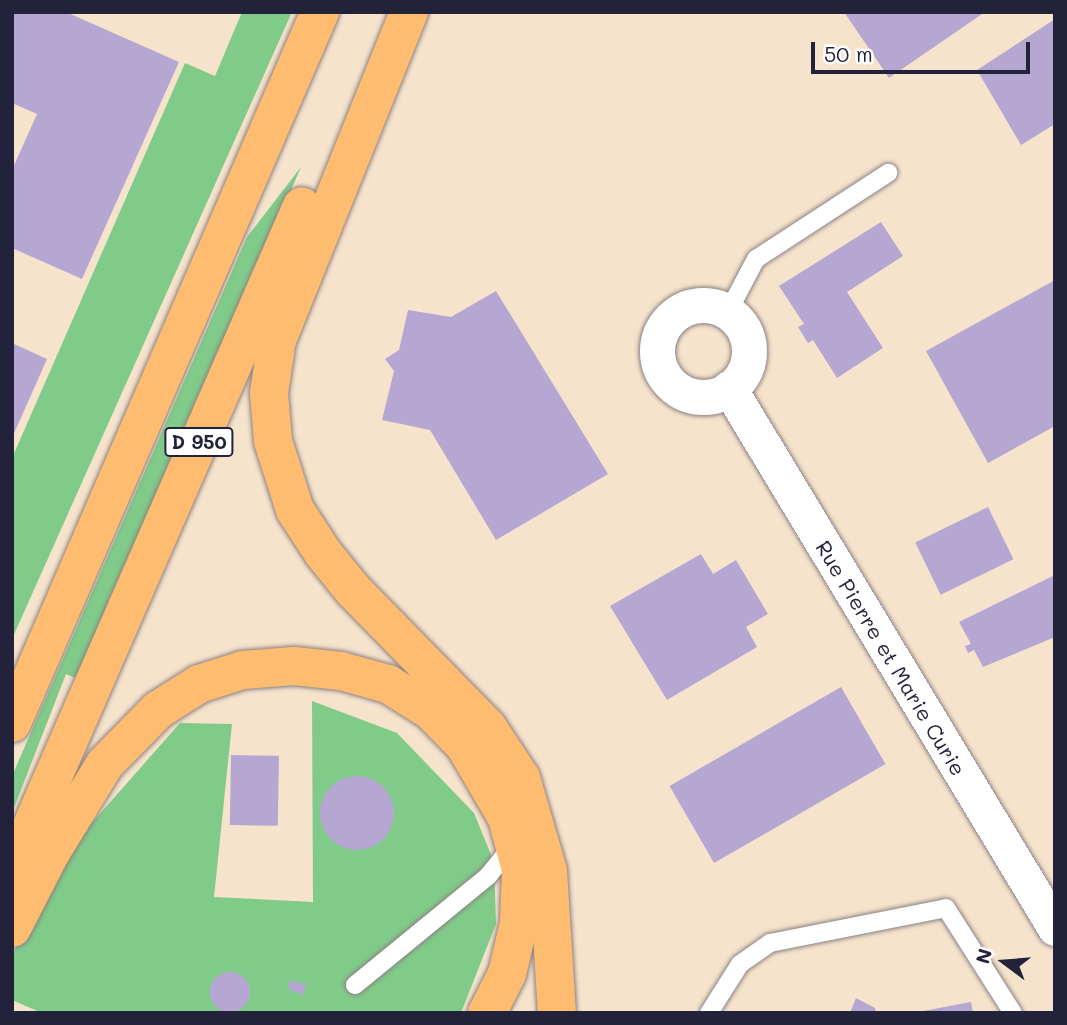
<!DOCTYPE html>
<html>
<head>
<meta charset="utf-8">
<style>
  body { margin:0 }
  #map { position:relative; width:1067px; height:1025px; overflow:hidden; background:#f6e3cc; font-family:Mali,sans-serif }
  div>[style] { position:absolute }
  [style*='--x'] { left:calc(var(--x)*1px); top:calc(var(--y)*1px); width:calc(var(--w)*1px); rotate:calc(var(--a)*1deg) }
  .green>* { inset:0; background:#80cb89 }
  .building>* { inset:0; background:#b6a7d2; transform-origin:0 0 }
  .round { border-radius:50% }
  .roads { filter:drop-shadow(0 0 2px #8c8284) drop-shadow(0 0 2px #8c8284) }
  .lane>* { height:18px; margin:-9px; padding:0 9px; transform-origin:9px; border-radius:9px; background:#fff }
  .street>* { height:35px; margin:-17.5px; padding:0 17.5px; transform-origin:17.5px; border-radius:17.5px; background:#fff }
  .street>.ring { margin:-17.5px; padding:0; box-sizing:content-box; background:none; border:35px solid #fff; border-radius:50% }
  .highway>* { height:38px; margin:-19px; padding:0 19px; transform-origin:19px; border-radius:19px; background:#fdbc70 }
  span { translate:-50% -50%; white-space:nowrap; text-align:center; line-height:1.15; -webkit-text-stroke:5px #fff; paint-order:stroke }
  .shield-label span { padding:2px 5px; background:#fff; border:2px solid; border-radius:5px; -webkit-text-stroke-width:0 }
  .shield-label { font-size:19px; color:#22223b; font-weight:700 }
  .street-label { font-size:21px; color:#22223b }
  .frame { position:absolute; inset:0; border:14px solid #22223b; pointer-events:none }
  .north { position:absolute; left:969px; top:927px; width:70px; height:70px; -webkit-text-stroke:5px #fff; paint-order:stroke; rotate:286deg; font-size:19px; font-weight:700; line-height:28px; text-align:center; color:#22223b }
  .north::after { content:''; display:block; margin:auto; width:24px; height:32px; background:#22223b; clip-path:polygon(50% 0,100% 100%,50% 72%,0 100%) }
  .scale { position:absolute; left:811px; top:42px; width:219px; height:32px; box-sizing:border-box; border:4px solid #22223b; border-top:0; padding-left:9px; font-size:21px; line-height:24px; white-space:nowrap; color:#22223b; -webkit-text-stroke:5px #fff; paint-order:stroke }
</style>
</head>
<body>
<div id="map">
  <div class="green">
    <div style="clip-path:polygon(242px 12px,292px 12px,12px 639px,12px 458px,185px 63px,215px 76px)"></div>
    <div style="clip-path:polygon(301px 167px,78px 679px,66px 674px,12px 813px,12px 776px,247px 237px)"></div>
    <div style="clip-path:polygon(312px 701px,397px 733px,474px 813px,494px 862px,496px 924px,461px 1013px,42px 1013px,12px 1000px,12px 955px,60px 859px,180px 723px,232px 724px,214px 897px,313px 902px)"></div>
  </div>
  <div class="building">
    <div style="clip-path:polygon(12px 12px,66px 12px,179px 62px,82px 279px,12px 248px,12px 170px,37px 114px,12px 103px)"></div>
    <div style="clip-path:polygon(844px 12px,985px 12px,889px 78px)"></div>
    <div style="clip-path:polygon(1055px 19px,1055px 124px,1021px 145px,977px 70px)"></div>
    <div style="clip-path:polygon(881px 222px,903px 256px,847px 292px,883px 348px,837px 378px,813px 340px,808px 343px,798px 327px,804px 324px,779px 286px)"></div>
    <div style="clip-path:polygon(1055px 280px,1055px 426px,988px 463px,926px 351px)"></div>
    <div style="clip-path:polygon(496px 291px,608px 474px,496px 540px,430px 430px,382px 420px,394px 371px,385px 359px,399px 350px,408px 310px,451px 317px)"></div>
    <div style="clip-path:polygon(12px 343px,47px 359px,12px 438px)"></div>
    <div style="left:988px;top:507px;width:58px;height:81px;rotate:64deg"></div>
    <div style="clip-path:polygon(701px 554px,713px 574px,736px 560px,768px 614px,746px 627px,757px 647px,667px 700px,610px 606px)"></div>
    <div style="clip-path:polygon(1055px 575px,1055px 637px,983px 667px,974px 650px,968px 653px,965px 646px,971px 644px,959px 622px)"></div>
    <div style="left:841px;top:687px;width:89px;height:198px;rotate:60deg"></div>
    <div style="left:231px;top:755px;width:48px;height:70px;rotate:1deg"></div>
    <div class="round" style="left:320px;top:776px;width:74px;height:74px"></div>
    <div class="round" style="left:210px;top:972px;width:40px;height:40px"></div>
    <div style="clip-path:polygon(290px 980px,306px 985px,303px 995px,288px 989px)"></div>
    <div style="clip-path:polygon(856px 998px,875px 1008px,876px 1013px,850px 1013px)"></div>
    <div style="clip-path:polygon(971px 1002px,973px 1013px,923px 1013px,923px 1011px)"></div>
  </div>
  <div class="roads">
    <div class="lane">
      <div style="--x:728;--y:312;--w:60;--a:-62.2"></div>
      <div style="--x:756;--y:259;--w:158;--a:-33.1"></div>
      <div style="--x:355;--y:985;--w:172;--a:-39.3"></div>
      <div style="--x:488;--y:876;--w:40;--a:-51"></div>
      <div style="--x:709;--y:1013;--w:58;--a:-57.7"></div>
      <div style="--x:740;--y:964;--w:37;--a:-35"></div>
      <div style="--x:770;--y:943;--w:179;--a:-11.2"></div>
      <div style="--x:946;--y:908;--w:125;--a:57.5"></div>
    </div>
    <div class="street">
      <div class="ring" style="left:657px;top:305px;width:57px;height:57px"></div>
      <div style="--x:729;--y:388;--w:631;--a:58.88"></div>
    </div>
    <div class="highway">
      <div style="--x:409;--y:12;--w:354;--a:111.9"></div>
      <div style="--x:277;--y:340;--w:54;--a:98.6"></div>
      <div style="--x:269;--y:393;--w:48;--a:85.2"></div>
      <div style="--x:273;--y:441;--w:72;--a:72.3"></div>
      <div style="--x:295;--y:510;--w:51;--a:56.9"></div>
      <div style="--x:323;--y:553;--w:48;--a:51"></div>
      <div style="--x:353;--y:590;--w:193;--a:45.6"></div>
      <div style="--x:488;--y:728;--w:60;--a:56.6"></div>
      <div style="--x:521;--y:778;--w:97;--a:73.8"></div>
      <div style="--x:548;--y:871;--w:142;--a:86.4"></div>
      <div style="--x:12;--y:723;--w:775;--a:-66.58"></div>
      <div style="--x:12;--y:871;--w:725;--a:-66.44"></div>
      <div style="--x:12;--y:928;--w:83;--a:-62.8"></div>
      <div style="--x:50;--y:854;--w:105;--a:-58.6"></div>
      <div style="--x:105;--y:764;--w:76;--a:-45.5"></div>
      <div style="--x:158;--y:710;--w:49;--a:-32.4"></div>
      <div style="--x:199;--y:684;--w:46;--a:-17.7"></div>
      <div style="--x:243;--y:670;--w:51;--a:-4.5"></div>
      <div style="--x:294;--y:666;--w:47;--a:6.1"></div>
      <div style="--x:341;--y:671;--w:49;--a:15.5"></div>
      <div style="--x:388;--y:684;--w:51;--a:32.1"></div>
      <div style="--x:431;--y:711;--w:49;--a:45.8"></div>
      <div style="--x:465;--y:746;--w:83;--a:59.7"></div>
      <div style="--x:507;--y:818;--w:54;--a:74.9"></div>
      <div style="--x:521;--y:870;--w:53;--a:92.2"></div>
      <div style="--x:519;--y:923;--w:52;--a:103.2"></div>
      <div style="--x:507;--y:974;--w:44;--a:117.1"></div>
    </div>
  </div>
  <div class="shield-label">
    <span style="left:199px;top:442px">D 950</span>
  </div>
  <div class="street-label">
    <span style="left:891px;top:658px;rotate:59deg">Rue Pierre et Marie Curie</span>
  </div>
  <div class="frame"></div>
  <div class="north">N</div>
  <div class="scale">50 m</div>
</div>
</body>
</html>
